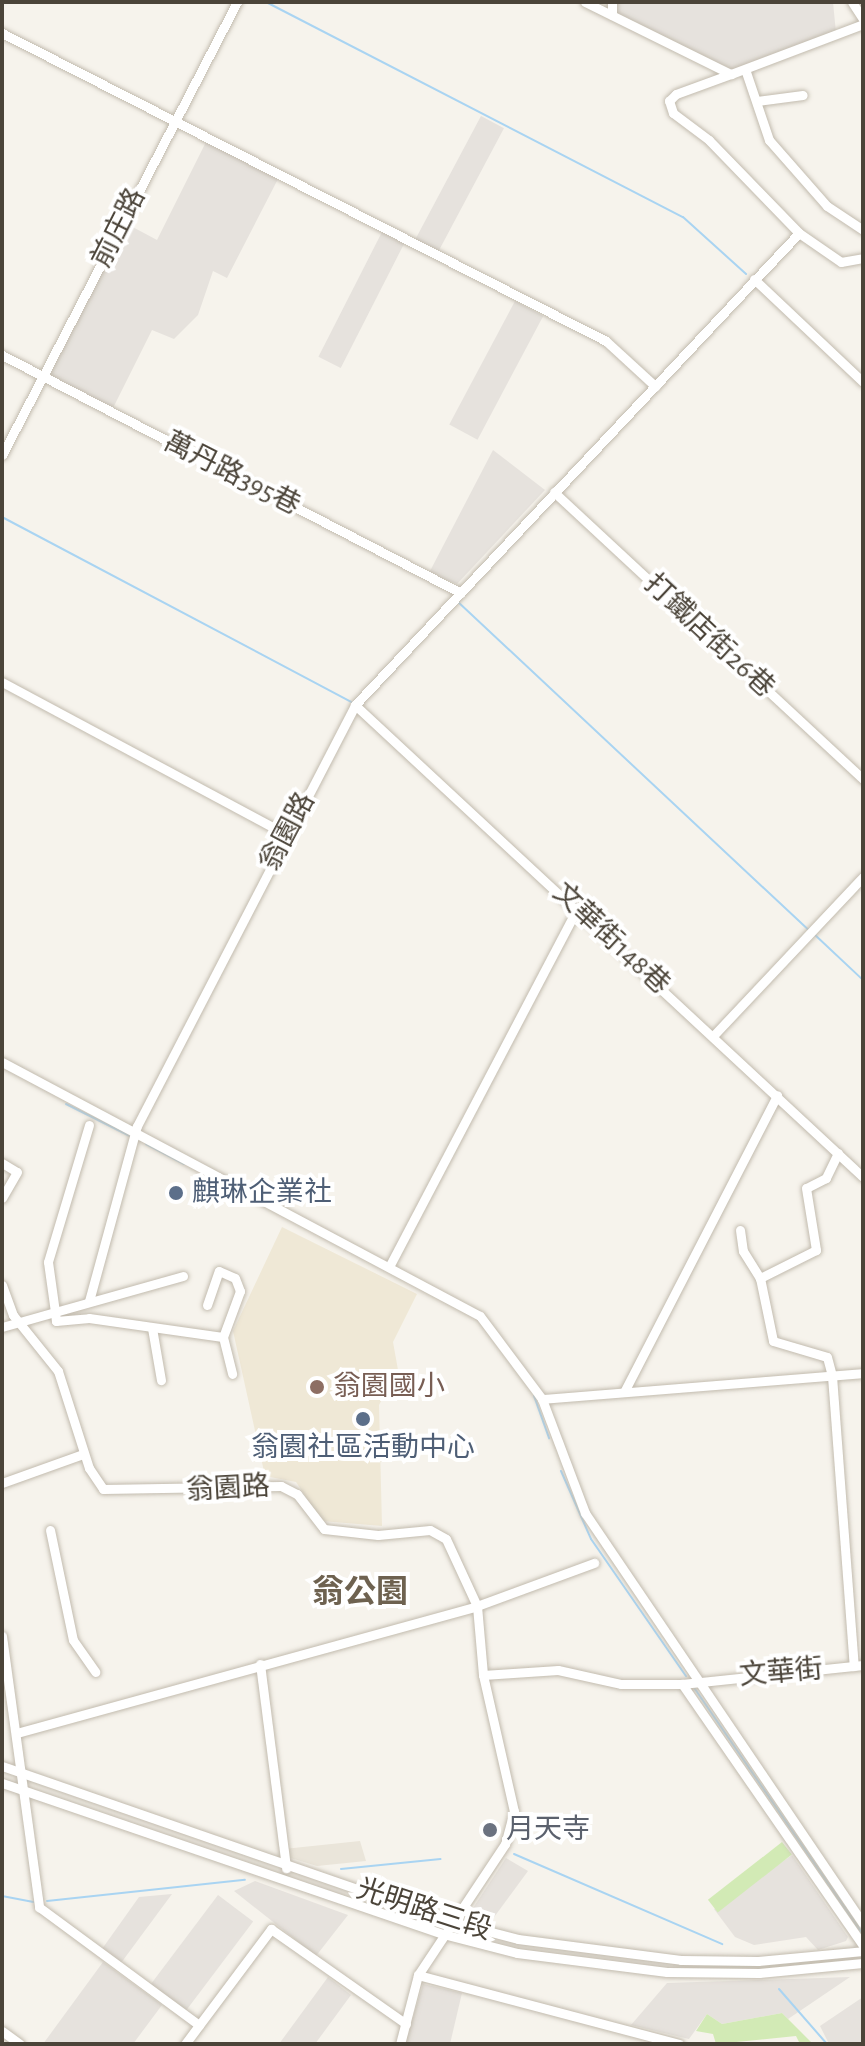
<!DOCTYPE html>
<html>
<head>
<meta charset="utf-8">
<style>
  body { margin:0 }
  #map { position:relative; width:865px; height:2046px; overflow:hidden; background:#f6f3ec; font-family:"Alegreya Sans","Noto Sans TC",sans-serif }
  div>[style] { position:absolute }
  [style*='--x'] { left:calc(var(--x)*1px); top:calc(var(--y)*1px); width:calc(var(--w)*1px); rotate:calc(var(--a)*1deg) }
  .residential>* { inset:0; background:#eae5da }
  .industrial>* { inset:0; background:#e6e2dd; transform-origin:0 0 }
  .education>* { inset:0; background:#efe8d6 }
  .green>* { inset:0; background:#d2eab5; transform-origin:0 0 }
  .stream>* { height:2px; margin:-1px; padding:0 1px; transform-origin:1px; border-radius:1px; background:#a9d4f2 }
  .roads { filter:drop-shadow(0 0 2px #c2bbae) drop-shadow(0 0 2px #c2bbae) }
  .minor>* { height:9px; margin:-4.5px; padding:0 4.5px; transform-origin:4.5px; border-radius:4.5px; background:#fff }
  .dots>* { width:22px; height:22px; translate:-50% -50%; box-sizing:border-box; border:4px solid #fff; border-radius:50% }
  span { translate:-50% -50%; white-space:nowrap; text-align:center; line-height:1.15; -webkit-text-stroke:8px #fff; paint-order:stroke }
  .street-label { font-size:28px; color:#4b4439 }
  .service-label { font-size:28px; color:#4e5e75 }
  .left { translate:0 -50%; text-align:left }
  .education-label { font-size:28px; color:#785e54 }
  .worship-label { font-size:28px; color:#5b616d }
  .quarter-label { font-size:32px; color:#6e6250; font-weight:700 }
  .frame { position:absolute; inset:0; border:4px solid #4b4439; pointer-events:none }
</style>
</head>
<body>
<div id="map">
  <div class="residential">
    <div style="clip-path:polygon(360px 1841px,366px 1861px,317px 1866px,284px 1856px,284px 1849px)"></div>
  </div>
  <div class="industrial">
    <div style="clip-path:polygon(614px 2px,833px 2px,836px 33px,744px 69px,721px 69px,614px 15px)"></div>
    <div style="left:481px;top:116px;width:26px;height:140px;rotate:28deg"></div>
    <div style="clip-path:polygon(206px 142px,278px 179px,227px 278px,213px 271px,198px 315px,174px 339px,152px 330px,112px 410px,46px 378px,127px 224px,157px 240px)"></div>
    <div style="left:382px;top:232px;width:25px;height:140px;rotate:27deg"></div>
    <div style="left:515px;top:301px;width:32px;height:140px;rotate:28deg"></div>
    <div style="clip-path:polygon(493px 450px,545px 490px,457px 584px,429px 573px)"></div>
    <div style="clip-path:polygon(792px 1855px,848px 1937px,846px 1941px,818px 1950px,806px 1937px,754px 1945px,735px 1937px,714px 1909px)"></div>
    <div style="clip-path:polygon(506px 1858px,528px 1871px,489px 1924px,469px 1914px)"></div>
    <div style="clip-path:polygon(255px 1881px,348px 1915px,316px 1956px,234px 1891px)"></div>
    <div style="clip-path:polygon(172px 1894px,121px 1963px,102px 1949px,139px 1897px)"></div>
    <div style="left:218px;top:1895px;width:44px;height:112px;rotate:37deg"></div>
    <div style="clip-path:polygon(103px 1962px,162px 2005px,133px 2044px,43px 2044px)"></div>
    <div style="clip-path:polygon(328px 1977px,351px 1995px,315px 2044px,279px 2044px)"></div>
    <div style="clip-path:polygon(850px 1977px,788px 2019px,782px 2013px,722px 2024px,707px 2014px,689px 2039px,631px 2025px,667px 1983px)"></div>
    <div style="clip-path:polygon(423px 1984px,462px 1993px,450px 2044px,405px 2044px)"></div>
    <div style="clip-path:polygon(863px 1997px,863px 2044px,829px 2044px,820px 2026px)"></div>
  </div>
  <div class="education">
    <div style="clip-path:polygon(282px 1227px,417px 1294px,393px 1342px,398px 1370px,379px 1405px,382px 1526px,322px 1521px,296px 1482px,265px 1476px,233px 1331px)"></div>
  </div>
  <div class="green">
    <div style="left:782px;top:1842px;width:16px;height:94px;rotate:52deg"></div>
    <div style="clip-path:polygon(782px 2013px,813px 2044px,800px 2044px,796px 2036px,716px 2044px,713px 2034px,696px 2031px,707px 2014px,722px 2024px)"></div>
  </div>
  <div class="stream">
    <div style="--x:266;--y:2;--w:469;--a:27.3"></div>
    <div style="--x:683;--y:217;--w:85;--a:42.1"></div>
    <div style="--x:2;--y:517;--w:395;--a:27.9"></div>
    <div style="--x:457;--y:601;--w:482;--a:43.1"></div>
    <div style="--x:362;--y:702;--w:48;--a:-45"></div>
    <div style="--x:814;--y:934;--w:67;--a:43.2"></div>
    <div style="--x:66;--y:1104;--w:72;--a:26.6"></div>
    <div style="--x:146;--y:1144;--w:43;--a:27.8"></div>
    <div style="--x:534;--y:1396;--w:45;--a:70.3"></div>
    <div style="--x:561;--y:1471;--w:74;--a:66.2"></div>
    <div style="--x:591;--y:1539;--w:167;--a:55.3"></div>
    <div style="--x:695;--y:1689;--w:297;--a:55.6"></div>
    <div style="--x:514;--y:1854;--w:227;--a:23.4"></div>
    <div style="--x:341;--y:1869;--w:100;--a:-5.7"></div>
    <div style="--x:2;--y:1896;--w:32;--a:11"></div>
    <div style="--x:47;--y:1901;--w:199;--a:-6.1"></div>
    <div style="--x:779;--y:1989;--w:73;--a:48.9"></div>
  </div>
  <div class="roads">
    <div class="minor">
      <div style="--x:585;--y:2;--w:163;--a:26.3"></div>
      <div style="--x:731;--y:74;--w:141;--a:-20.7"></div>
      <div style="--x:612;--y:2;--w:13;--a:90"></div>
      <div style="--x:852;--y:2;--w:20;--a:57"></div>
      <div style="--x:2;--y:33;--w:678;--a:27.02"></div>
      <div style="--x:606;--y:341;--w:67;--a:42.6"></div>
      <div style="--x:746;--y:72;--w:72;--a:71.3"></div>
      <div style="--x:769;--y:140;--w:88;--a:48.7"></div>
      <div style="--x:827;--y:206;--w:43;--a:33.7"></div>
      <div style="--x:757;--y:101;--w:46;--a:-7.4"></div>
      <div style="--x:799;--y:233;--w:51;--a:34.6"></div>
      <div style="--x:841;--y:262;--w:22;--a:-10"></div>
      <div style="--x:754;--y:279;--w:150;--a:43.4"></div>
      <div style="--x:2;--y:355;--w:517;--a:27.41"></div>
      <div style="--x:2;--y:455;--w:510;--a:-62.58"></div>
      <div style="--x:554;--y:492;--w:422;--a:42.9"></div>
      <div style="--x:2;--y:682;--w:322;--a:28.2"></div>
      <div style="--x:355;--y:705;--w:693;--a:42.9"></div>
      <div style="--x:713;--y:1036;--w:219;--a:-46.7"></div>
      <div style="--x:2;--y:1062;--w:541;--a:27.99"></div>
      <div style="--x:480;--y:1316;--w:104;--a:53.2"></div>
      <div style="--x:542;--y:1399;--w:122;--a:69.3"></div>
      <div style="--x:585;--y:1513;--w:495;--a:55.9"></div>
      <div style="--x:89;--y:1125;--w:143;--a:106.7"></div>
      <div style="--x:48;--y:1262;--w:50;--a:82"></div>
      <div style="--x:55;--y:1312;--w:133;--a:-15.7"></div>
      <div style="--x:838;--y:1153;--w:28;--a:116"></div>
      <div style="--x:826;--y:1178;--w:22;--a:153"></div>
      <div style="--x:806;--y:1188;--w:63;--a:80.8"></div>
      <div style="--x:816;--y:1250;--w:63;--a:153.4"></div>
      <div style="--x:760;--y:1278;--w:64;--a:78.3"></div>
      <div style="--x:773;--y:1341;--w:56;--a:16.5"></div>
      <div style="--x:827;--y:1357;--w:20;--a:75"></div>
      <div style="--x:832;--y:1376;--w:291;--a:85.7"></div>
      <div style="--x:2;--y:1163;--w:17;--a:31"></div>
      <div style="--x:17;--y:1172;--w:30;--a:120"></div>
      <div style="--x:740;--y:1230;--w:21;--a:82"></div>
      <div style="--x:743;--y:1251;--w:32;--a:58"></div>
      <div style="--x:390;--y:1265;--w:404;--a:-62.3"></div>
      <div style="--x:2;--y:1285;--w:32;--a:70"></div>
      <div style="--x:13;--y:1315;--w:72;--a:51.2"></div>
      <div style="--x:58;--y:1371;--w:102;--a:72.3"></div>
      <div style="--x:89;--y:1468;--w:25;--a:56"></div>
      <div style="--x:103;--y:1489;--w:178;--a:-1"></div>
      <div style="--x:281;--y:1486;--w:18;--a:27"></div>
      <div style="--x:297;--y:1494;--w:44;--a:52.4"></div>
      <div style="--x:324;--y:1529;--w:54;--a:6.3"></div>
      <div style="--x:378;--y:1535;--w:52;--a:-5.5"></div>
      <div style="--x:430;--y:1530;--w:18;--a:29"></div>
      <div style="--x:446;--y:1539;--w:74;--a:65.2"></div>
      <div style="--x:477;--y:1606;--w:69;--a:85"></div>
      <div style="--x:483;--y:1675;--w:139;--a:77.2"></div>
      <div style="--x:514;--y:1811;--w:34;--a:105"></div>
      <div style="--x:505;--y:1844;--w:157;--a:123.6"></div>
      <div style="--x:418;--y:1975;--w:71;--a:104.6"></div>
      <div style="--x:89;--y:1301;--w:181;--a:-74.7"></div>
      <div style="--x:137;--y:1126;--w:474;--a:-62.6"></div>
      <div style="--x:355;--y:705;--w:648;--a:-46.75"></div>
      <div style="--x:799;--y:233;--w:129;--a:-134.1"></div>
      <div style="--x:709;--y:140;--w:45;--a:-143.1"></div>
      <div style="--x:673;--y:113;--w:13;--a:-108"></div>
      <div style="--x:669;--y:101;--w:10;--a:-45"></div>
      <div style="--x:676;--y:94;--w:59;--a:-20"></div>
      <div style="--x:207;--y:1305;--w:36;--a:-71"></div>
      <div style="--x:219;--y:1271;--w:17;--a:24"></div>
      <div style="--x:235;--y:1278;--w:14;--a:69"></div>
      <div style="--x:240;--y:1291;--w:49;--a:110.3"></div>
      <div style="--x:223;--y:1337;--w:38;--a:76"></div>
      <div style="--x:2;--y:1327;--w:55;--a:-15.8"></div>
      <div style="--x:55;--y:1312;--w:9;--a:84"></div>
      <div style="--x:56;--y:1321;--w:33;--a:-5"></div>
      <div style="--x:89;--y:1318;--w:135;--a:8.1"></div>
      <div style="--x:152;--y:1328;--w:53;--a:80.2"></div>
      <div style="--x:624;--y:1392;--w:334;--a:-62.7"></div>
      <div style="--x:542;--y:1399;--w:322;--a:-4.6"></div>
      <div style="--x:2;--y:1483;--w:86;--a:-19.7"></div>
      <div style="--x:50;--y:1530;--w:112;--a:78.2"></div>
      <div style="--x:73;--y:1640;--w:39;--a:55"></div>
      <div style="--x:2;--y:1636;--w:274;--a:82.2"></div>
      <div style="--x:39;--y:1907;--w:199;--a:36.4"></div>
      <div style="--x:260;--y:1664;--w:206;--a:82.7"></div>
      <div style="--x:483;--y:1675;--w:75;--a:-3.8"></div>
      <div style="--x:558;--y:1670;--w:65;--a:12.5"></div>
      <div style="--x:621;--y:1684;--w:61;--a:0"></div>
      <div style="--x:682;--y:1684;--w:182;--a:-6"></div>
      <div style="--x:682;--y:1684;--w:318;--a:55.3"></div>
      <div style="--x:17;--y:1733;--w:477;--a:-15.4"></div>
      <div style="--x:477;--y:1606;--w:125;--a:-20.2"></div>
      <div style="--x:2;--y:1766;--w:473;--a:19.1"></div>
      <div style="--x:449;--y:1921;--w:71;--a:14.6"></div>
      <div style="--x:518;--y:1939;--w:164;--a:7.3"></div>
      <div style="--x:681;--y:1960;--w:77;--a:0.7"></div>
      <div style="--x:758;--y:1961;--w:105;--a:-5.4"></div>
      <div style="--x:2;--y:1783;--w:466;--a:18.9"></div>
      <div style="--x:443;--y:1934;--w:76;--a:14.4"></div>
      <div style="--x:517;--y:1953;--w:151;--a:7.2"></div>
      <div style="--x:667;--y:1972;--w:92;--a:0.6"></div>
      <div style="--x:759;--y:1973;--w:104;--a:-5.5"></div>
      <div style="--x:418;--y:1975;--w:270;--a:14.8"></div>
      <div style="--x:2;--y:2031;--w:22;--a:36"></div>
      <div style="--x:185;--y:2044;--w:144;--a:-53.2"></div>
      <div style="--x:271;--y:1929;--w:165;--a:35.1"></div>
    </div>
  </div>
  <div class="dots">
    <div style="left:176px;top:1193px;background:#5c6f8a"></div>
    <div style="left:317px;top:1387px;background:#8d6e63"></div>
    <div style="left:363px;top:1419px;background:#5c6f8a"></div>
    <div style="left:490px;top:1830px;background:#6b7280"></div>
  </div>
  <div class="street-label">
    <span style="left:119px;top:228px;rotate:-63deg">前庄路</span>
    <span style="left:232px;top:474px;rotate:27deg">萬丹路395巷</span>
    <span style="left:709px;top:636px;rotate:43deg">打鐵店街26巷</span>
    <span style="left:288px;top:832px;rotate:-62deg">翁園路</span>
    <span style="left:611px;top:939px;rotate:43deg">文華街148巷</span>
    <span style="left:228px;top:1489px;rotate:-3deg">翁園路</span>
    <span style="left:781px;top:1673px;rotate:-5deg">文華街</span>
    <span style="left:424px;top:1910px;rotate:18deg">光明路三段</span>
  </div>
  <div class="service-label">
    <span class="left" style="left:192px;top:1193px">麒琳企業社</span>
    <span style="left:363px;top:1448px">翁園社區活動中心</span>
  </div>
  <div class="education-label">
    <span class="left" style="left:333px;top:1387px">翁園國小</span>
  </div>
  <div class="worship-label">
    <span class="left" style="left:506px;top:1830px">月天寺</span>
  </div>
  <div class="quarter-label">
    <span style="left:360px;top:1592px">翁公園</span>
  </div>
  <div class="frame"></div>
</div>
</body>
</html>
